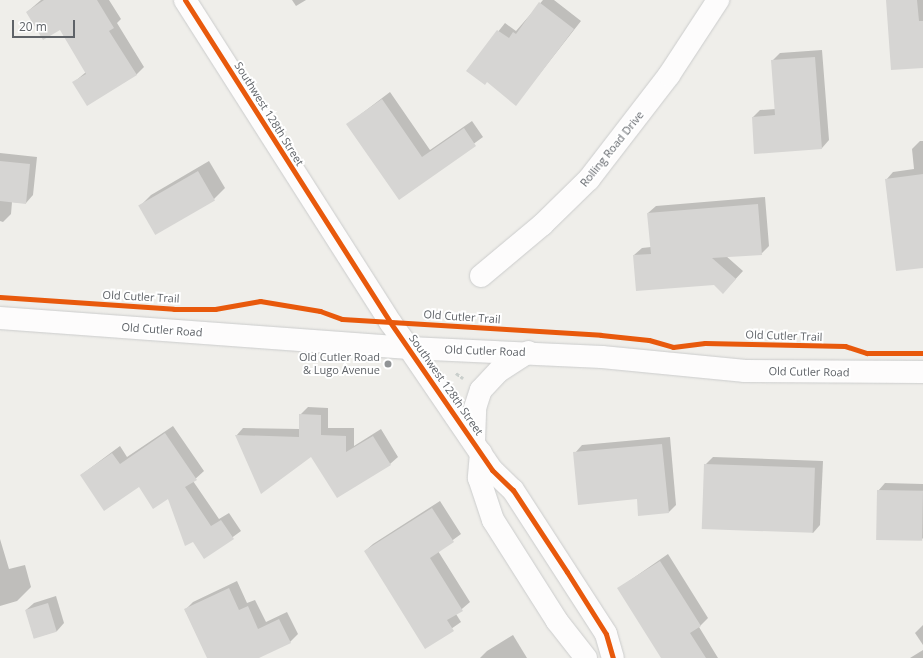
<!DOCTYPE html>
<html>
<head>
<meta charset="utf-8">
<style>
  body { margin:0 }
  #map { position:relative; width:923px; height:658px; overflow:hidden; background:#efeeea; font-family:"Open Sans",sans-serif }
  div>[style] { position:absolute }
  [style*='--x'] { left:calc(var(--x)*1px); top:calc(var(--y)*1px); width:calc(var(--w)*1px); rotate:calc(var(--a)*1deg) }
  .shadow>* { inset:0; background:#0003 }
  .building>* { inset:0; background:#d6d5d3; transform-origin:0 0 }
  .path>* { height:2.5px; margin-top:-1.25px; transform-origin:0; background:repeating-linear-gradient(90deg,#cacfcc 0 4px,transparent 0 6px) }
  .roads { filter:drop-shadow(0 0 1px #cbcccc) drop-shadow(0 0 1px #cbcccc) }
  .minor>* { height:22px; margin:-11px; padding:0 11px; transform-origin:11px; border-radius:11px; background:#fdfcfc }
  .tertiary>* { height:22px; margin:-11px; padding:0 11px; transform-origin:11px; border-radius:11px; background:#fdfcfc }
  .secondary>* { height:22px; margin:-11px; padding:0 11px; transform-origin:11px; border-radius:11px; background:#fdfcfc }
  .cycleway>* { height:5px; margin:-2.5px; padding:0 2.5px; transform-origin:2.5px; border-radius:2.5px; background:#e8590c }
  .dots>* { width:11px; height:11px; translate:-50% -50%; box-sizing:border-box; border:2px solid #fff; border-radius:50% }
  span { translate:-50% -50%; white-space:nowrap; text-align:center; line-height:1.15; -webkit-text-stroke:4px #fff; paint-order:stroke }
  .street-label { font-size:11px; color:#5f6368 }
  .poi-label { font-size:11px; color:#5f6368 }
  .right { translate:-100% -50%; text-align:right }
  .scale { position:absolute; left:12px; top:20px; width:63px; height:18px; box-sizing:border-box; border:2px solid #5f6368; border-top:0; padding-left:5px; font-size:12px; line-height:14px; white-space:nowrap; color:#5f6368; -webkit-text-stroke:3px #fff; paint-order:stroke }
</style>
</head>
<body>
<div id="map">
  <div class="shadow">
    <div style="clip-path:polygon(41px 0,109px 0,121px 19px,117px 23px,144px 67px,136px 75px,73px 83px,86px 72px,60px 29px,27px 12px)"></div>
    <div style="clip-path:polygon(292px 0,306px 0,296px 6px)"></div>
    <div style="clip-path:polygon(543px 0,554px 0,581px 21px,516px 104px,487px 81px,467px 71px,505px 23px,516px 31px)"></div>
    <div style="clip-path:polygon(887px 0,923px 0,923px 67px)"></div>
    <div style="clip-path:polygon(822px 50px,829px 140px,822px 148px,753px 117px,760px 110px,776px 109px,772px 61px,780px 53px)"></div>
    <div style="clip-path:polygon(390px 92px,430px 150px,472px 121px,483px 137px,399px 198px,348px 124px)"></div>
    <div style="clip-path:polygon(920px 141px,923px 141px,923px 267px,886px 180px,893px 172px,914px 169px,912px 149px)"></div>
    <div style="clip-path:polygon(0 153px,37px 157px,33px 195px,26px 203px,12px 202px,11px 214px,3px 222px,0 221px)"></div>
    <div style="clip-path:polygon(209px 161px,225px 188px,214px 199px,140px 206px,151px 195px)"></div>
    <div style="clip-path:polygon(765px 197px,769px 246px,761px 254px,726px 256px,743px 271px,730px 285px,714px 284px,634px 255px,642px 248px,651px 247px,648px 213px,656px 206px)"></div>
    <div style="clip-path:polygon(308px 407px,328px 408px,328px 428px,354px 428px,354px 446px,381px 429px,398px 457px,390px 464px,312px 455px,236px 436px,243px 428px,300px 429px,300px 415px)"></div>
    <div style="clip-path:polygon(173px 426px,204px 471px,193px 481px,219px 519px,229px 513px,241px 531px,204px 558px,168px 498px,139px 486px,81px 475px,120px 446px,127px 457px)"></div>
    <div style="clip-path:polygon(670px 437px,676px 505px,669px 512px,637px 498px,575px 453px,582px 445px)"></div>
    <div style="clip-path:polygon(713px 457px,823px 461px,820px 525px,813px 533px,705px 465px)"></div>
    <div style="clip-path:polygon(885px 483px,923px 484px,923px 539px,878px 491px)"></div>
    <div style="clip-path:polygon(440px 501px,461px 534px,438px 551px,470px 602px,456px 614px,461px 622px,425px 647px,365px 551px,373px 544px)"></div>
    <div style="clip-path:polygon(0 539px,9px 569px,25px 565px,31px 587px,17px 601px,0 606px)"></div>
    <div style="clip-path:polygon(668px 554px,708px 618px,699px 627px,718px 658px,662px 658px,619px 588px)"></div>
    <div style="clip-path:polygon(237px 581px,247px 603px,255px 600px,266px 622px,287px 612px,298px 634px,290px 642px,256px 658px,208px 658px,185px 610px,193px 602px)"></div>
    <div style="clip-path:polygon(56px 596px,64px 623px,57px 631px,34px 638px,26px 610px,34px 603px)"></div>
    <div style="clip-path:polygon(923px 625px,923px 645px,915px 633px)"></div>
    <div style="clip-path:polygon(513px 635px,527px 658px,480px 658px,487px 651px)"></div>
    <div style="clip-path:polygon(923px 650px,923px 658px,910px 658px)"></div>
  </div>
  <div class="building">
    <div style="clip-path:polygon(44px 0,97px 0,114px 28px,109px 31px,137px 75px,87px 106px,72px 82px,86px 74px,60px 30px,43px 40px,26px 12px)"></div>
    <div style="clip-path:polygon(886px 0,917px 0,919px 21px,923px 21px,923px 68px,891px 70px)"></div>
    <div style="clip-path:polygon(539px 2px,574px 29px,516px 106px,487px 82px,485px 85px,466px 71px,497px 30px,509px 38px,513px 32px,516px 34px)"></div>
    <div style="clip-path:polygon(815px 57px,822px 149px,754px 154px,752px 117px,775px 115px,771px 60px)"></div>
    <div style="clip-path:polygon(382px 99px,422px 157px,464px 128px,476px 146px,399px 200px,346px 124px)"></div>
    <div style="clip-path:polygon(0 161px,30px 164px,26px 204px,0 201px)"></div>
    <div style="left:198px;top:171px;width:34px;height:69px;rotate:60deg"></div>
    <div style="clip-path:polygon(923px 174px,923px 268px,896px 271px,885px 179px)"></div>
    <div style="clip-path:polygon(758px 204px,762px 255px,712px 258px,736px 279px,723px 294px,714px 285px,636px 291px,633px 255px,651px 254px,647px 213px)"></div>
    <div style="clip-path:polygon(299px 414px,321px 415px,321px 435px,346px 436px,346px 452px,373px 436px,391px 465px,337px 498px,311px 457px,261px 494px,235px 435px,299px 437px)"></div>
    <div style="clip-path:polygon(165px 433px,197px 480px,185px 487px,211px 526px,221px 520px,234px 539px,204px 559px,193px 542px,185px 546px,168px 499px,153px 509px,139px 487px,104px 511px,80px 475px,112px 453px,120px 464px)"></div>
    <div style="clip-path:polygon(662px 444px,669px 513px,638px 516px,637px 499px,578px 505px,573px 452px)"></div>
    <div style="left:704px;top:464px;width:111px;height:65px;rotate:2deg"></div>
    <div style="left:877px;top:490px;width:46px;height:50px;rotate:1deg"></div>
    <div style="clip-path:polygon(432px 508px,454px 542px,430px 558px,463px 611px,447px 620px,454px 631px,425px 649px,364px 551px)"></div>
    <div style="clip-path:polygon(660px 561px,701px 626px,690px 633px,706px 658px,661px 658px,617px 588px)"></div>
    <div style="clip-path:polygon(229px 588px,239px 610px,248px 606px,258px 629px,279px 619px,291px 643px,259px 658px,207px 658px,184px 609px)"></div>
    <div style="left:48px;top:603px;width:30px;height:24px;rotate:73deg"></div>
  </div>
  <div class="path">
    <div style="--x:456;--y:373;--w:9;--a:36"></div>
  </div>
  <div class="roads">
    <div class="minor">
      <div style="--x:481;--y:276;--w:80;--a:-39.9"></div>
      <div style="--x:542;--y:225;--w:66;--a:-44.4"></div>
      <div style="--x:589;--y:179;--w:131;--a:-52.4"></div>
      <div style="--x:669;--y:75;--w:90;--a:-56.8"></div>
      <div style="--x:409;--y:348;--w:148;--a:55.8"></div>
      <div style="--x:492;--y:470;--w:29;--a:44"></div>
      <div style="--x:513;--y:490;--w:171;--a:57.1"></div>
      <div style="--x:606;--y:634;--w:25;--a:74"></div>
      <div style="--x:481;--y:453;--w:25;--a:95"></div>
      <div style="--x:479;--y:478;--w:44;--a:71.6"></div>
      <div style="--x:493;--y:520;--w:120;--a:57.6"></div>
      <div style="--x:557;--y:621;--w:47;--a:51.9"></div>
    </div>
    <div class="tertiary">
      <div style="--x:185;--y:0;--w:382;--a:57.5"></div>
      <div style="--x:390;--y:322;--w:32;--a:54"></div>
    </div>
    <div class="secondary">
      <div style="--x:0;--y:318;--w:410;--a:4.2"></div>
      <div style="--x:409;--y:348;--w:193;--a:2.7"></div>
      <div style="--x:602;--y:357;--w:144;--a:5.6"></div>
      <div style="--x:745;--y:371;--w:178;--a:0.3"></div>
      <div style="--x:474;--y:442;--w:34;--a:-88"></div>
      <div style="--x:475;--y:408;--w:19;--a:-72"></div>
      <div style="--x:481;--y:390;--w:26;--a:-47"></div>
      <div style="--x:499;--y:371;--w:35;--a:-33"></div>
    </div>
  </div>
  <div class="cycleway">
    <div style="--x:185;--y:0;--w:382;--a:57.5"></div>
    <div style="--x:390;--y:322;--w:180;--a:55.4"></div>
    <div style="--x:492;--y:470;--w:29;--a:44"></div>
    <div style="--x:513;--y:490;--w:98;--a:56.6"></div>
    <div style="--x:567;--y:572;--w:73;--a:57.8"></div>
    <div style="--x:606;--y:634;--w:25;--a:74"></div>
    <div style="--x:0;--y:297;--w:174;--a:3.9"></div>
    <div style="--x:174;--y:309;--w:41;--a:0"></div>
    <div style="--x:215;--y:309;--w:46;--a:-10.1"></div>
    <div style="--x:260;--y:301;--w:61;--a:9.5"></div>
    <div style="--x:320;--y:311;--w:23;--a:20"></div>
    <div style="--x:342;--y:319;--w:259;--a:3.5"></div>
    <div style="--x:601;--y:335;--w:48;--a:5.9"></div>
    <div style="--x:649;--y:340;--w:25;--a:16"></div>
    <div style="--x:673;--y:347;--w:32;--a:-7"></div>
    <div style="--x:705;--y:343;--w:140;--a:1.2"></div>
    <div style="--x:845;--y:346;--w:23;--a:18"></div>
    <div style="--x:867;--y:353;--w:56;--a:0"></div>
  </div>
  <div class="dots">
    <div style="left:388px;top:364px;background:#919496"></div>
  </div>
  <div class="street-label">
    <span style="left:269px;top:114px;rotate:58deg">Southwest 128th Street</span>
    <span style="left:612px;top:149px;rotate:-51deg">Rolling Road Drive</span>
    <span style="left:141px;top:297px;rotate:3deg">Old Cutler Trail</span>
    <span style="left:462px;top:317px;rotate:4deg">Old Cutler Trail</span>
    <span style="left:162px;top:330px;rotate:4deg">Old Cutler Road</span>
    <span style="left:784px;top:336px;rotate:2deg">Old Cutler Trail</span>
    <span style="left:485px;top:351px;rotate:2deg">Old Cutler Road</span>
    <span style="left:809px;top:372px;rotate:1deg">Old Cutler Road</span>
    <span style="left:446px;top:385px;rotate:55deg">Southwest 128th Street</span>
  </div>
  <div class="poi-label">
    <span class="right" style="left:380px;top:364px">Old Cutler Road<br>&amp; Lugo Avenue</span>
  </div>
  <div class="scale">20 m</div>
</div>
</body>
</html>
